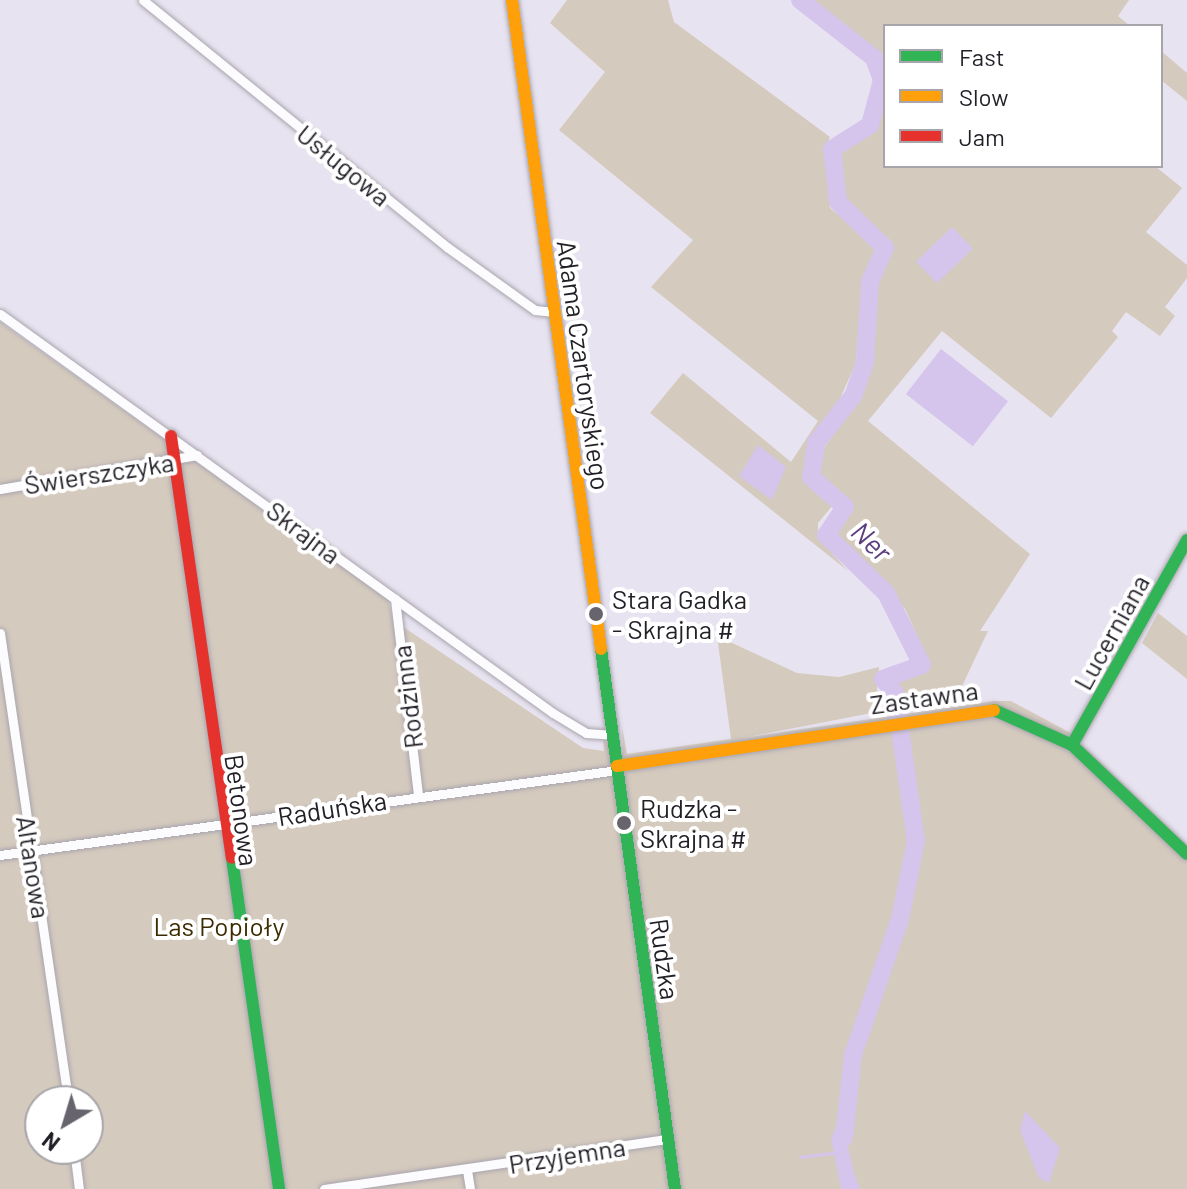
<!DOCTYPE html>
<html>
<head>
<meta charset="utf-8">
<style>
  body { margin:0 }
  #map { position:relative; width:1187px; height:1189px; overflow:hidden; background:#e8e3f0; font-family:Barlow,sans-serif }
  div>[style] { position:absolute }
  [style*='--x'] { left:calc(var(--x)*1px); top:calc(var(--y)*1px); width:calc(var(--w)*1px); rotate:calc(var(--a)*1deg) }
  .green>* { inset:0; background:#d5cabe }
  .water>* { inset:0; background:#d5c4ec; transform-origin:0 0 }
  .stream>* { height:3px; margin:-1.5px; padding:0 1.5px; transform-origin:1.5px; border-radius:1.5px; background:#d5c4ec }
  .river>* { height:18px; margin:-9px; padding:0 9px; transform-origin:9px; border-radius:9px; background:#d5c4ec }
  .roads { filter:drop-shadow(0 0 2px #a8a5ae) drop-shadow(0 0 2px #a8a5ae) }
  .street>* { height:9px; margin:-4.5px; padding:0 4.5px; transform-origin:4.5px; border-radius:4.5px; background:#fcfbfd }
  .fast>* { height:12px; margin:-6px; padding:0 6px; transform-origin:6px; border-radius:6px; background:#30b455 }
  .slow>* { height:12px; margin:-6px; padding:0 6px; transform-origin:6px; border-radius:6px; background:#ff9f0a }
  .jam>* { height:12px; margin:-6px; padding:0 6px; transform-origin:6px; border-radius:6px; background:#e5322d }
  .dots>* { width:22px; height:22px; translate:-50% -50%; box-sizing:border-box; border:4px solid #fff; border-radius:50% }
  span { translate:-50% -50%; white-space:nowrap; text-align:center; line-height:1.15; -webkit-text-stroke:8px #fff; paint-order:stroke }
  .street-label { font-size:26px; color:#221f27 }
  .poi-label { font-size:26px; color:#221f27 }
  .left { translate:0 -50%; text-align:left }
  .park-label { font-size:26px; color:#3c2a00 }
  .water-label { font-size:28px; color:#5c3e7e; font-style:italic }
  .legend { position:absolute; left:883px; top:24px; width:280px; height:144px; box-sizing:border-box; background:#fff; border:2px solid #a7a5a9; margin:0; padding:10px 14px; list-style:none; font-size:24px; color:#221f27 }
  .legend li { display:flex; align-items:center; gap:16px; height:40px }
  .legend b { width:40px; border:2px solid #a7a5a9 }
  .north { position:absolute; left:24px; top:1085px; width:80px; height:80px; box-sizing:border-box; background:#fff; border:2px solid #a7a5a9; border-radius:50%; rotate:218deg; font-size:22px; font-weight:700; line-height:32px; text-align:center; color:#221f27 }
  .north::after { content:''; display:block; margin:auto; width:28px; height:36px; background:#67646d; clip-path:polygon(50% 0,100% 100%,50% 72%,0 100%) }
</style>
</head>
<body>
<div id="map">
  <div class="green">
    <div style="clip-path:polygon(567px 0,668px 0,674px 22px,830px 137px,824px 151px,830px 208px,875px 245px,874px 262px,862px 279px,856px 363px,834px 412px,808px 441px,803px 479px,833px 505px,818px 523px,818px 538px,848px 571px,650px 413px,683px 373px,791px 462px,818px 421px,651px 287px,693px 240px,559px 130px,605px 72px,550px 23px)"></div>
    <div style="clip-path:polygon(808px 0,1129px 0,1118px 16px,1130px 26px,885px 26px,885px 56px)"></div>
    <div style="clip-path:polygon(1161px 51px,1187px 73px,1187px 101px,1161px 80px)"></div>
    <div style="clip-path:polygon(885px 105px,885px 166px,1155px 166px,1182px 188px,1146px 232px,1187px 265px,1187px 278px,1165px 307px,1175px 316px,1160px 336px,1126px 312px,1112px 331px,1118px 337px,1051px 418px,942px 331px,868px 421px,1030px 554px,980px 631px,988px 631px,955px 701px,903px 710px,894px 679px,930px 664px,905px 609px,833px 533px,851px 508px,821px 477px,820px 454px,859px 398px,872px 362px,876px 283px,891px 241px,845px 199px,839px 155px,878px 125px)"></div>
    <div style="clip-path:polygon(evenodd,0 322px,388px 599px,393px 620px,583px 748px,604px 751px,603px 740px,623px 753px,622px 727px,627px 754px,731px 739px,717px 636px,797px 673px,839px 677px,879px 667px,877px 690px,887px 699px,887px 710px,742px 738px,994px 701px,1011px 701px,1069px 732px,1187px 845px,1187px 1189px,0 1189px,0 322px,40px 1101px,88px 1101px,88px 1149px,40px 1149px,40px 1101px)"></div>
    <div style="clip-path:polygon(1158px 613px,1187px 636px,1187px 679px,1142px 643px)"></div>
  </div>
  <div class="water">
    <div style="left:952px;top:227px;width:30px;height:50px;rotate:46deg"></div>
    <div style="left:941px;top:349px;width:85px;height:57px;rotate:38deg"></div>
    <div style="clip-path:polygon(758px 445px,786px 467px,772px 500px,739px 476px)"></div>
    <div style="clip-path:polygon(1025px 1111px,1060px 1148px,1049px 1183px,1039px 1178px,1020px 1130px)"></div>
    <div style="clip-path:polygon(841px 1116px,854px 1173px,860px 1189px,841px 1189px,831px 1138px)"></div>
  </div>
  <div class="stream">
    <div style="--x:800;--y:1157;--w:34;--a:-7"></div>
  </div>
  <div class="river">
    <div style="--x:800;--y:0;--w:94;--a:38.1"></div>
    <div style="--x:874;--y:58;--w:23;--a:70"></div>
    <div style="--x:882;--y:80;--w:47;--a:104.9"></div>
    <div style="--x:870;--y:125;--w:45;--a:147.7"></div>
    <div style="--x:832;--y:149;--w:53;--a:83.5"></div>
    <div style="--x:838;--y:202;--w:66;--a:44.4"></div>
    <div style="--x:885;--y:248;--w:36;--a:114"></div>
    <div style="--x:870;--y:281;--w:81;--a:93.5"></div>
    <div style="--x:865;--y:362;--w:36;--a:109"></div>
    <div style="--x:853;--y:396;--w:60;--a:128.2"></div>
    <div style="--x:816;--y:443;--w:34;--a:98"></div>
    <div style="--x:811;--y:477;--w:45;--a:41.4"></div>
    <div style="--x:845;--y:507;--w:34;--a:124"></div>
    <div style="--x:826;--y:535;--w:83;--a:44"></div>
    <div style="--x:886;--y:593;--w:80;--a:63.4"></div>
    <div style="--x:922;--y:665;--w:41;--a:160.3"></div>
    <div style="--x:883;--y:679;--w:19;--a:51"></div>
    <div style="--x:895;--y:694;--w:148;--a:81.9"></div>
    <div style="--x:916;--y:841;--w:80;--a:101.6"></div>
    <div style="--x:900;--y:919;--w:144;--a:109.1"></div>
    <div style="--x:853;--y:1055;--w:83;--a:96.2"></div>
  </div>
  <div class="roads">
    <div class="street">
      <div style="--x:143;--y:0;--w:392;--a:39.1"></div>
      <div style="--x:447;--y:247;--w:108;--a:35.6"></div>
      <div style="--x:535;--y:310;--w:19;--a:6"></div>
      <div style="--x:0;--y:314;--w:682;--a:35.81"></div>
      <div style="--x:553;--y:713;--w:39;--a:31"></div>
      <div style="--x:586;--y:733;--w:27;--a:4"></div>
      <div style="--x:0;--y:489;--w:200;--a:-9.8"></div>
      <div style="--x:395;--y:599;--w:197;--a:83.3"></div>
      <div style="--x:0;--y:633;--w:473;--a:81.7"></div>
      <div style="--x:0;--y:855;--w:623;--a:-7.84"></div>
      <div style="--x:74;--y:1149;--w:40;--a:82.9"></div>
      <div style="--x:467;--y:1170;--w:19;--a:81"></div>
      <div style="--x:324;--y:1189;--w:348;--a:-8.3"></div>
    </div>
    <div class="fast">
      <div style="--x:601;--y:649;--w:545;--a:82.2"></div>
      <div style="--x:994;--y:710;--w:85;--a:24.2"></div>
      <div style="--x:1072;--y:745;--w:158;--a:43.5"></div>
      <div style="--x:1072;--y:745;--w:235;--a:-60.7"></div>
      <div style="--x:232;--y:858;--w:334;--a:81.9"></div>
    </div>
    <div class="slow">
      <div style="--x:512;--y:0;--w:655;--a:82.19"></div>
      <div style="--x:617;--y:766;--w:381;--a:-8.4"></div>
    </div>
    <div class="jam">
      <div style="--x:171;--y:436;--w:426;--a:81.8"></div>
    </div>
  </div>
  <div class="dots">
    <div style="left:596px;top:614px;background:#67646d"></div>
    <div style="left:624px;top:823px;background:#67646d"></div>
  </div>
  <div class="street-label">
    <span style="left:344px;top:165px;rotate:39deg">Usługowa</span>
    <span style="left:584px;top:365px;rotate:82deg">Adama Czartoryskiego</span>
    <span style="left:99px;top:473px;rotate:-9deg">Świerszczyka</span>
    <span style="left:304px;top:532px;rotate:37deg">Skrajna</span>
    <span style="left:1111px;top:632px;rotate:-61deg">Lucerniana</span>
    <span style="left:407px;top:697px;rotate:-97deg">Rodzinna</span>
    <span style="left:924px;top:697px;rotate:-8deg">Zastawna</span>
    <span style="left:332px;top:808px;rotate:-9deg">Raduńska</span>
    <span style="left:242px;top:810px;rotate:82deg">Betonowa</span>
    <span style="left:34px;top:867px;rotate:81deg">Altanowa</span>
    <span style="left:665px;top:959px;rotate:82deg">Rudzka</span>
    <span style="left:567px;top:1155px;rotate:-9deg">Przyjemna</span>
  </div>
  <div class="poi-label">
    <span class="left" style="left:612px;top:614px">Stara Gadka<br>- Skrajna #</span>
    <span class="left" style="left:640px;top:823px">Rudzka -<br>Skrajna #</span>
  </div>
  <div class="park-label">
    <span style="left:219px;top:926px">Las Popioły</span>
  </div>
  <div class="water-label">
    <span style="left:872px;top:541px;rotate:44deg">Ner</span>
  </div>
  <ul class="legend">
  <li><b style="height:10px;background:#30b455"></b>Fast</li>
  <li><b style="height:10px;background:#ff9f0a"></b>Slow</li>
  <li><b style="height:10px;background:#e5322d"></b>Jam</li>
  </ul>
  <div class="north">N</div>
</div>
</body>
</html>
